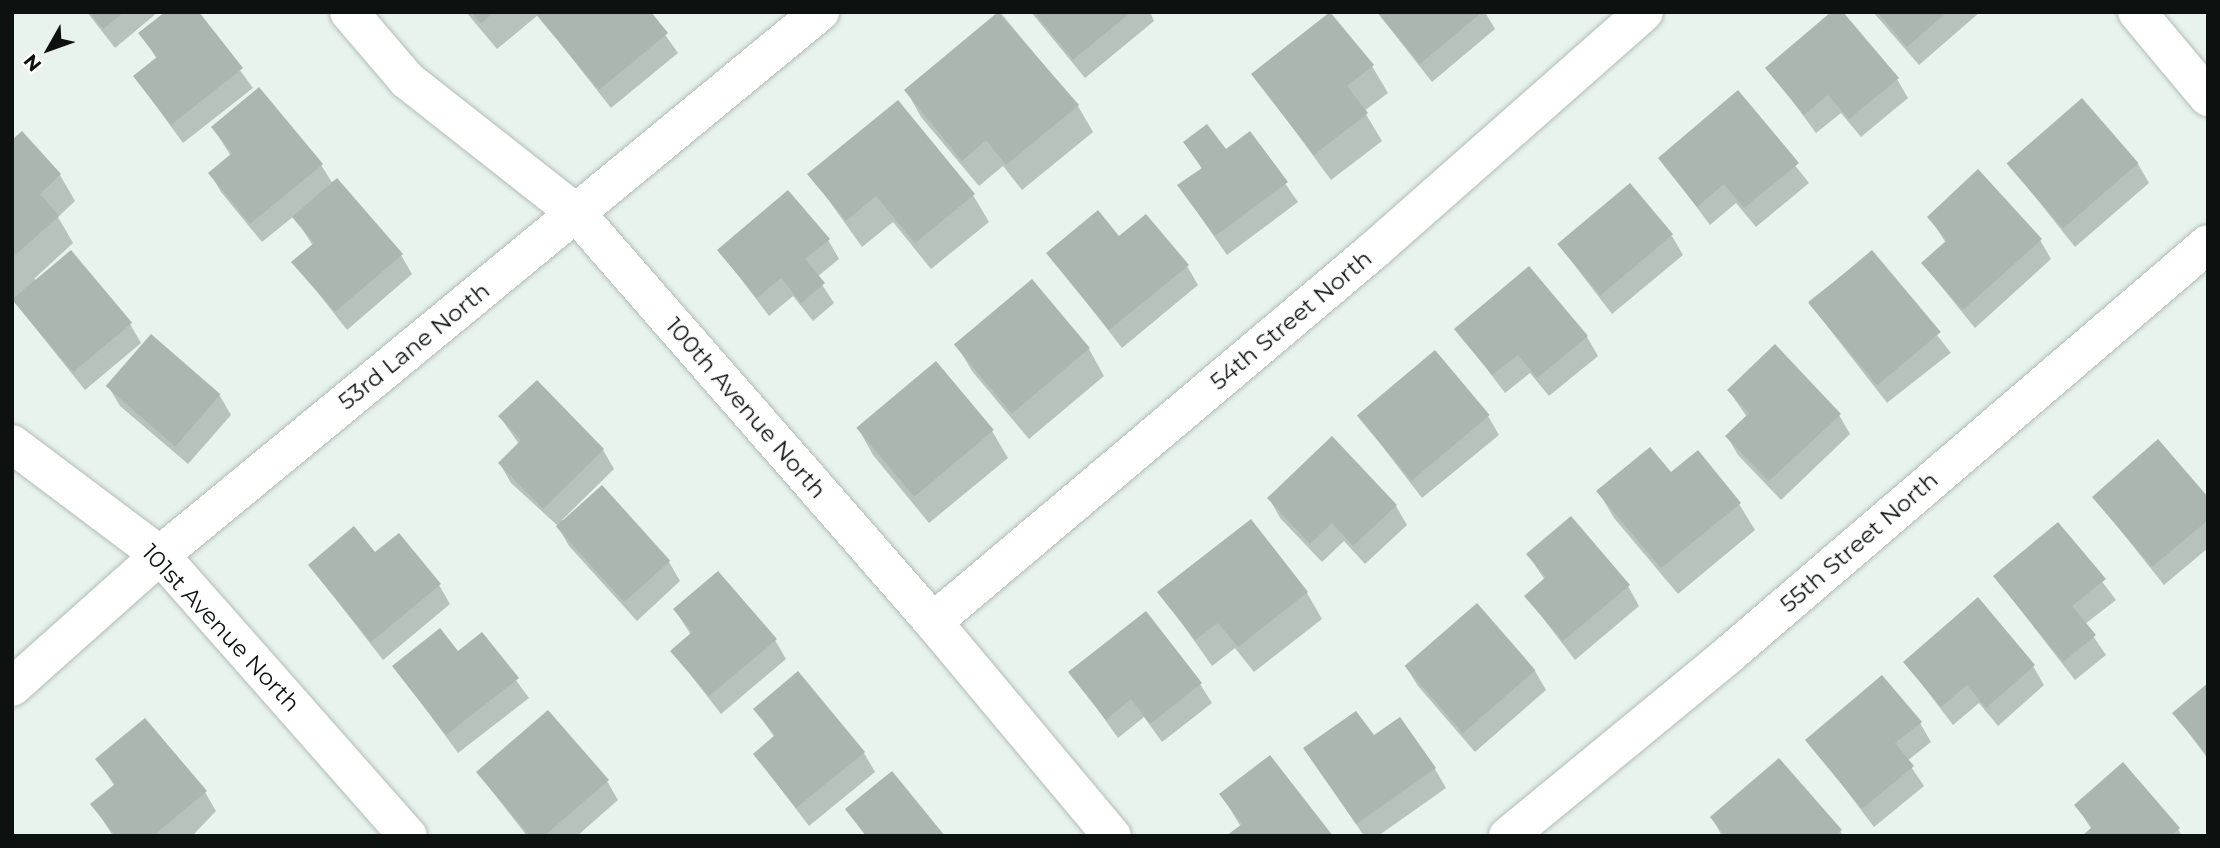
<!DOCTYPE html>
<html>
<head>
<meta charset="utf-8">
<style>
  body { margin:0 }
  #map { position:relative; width:2220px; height:848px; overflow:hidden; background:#e7f3ec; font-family:Montserrat,sans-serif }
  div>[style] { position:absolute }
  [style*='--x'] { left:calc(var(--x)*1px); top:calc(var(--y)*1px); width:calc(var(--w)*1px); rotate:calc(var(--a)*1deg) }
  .shadow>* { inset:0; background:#0003; transform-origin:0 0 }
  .building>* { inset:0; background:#aab6af; transform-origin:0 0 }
  .roads { filter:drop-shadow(0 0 2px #b1bcb6) drop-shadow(0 0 2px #b1bcb6) }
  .minor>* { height:38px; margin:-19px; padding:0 19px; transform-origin:19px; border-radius:19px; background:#fff }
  span { translate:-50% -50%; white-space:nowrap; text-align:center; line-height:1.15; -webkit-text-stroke:5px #fff; paint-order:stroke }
  .street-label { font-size:23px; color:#0d110f }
  .frame { position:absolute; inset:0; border:14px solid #0d110f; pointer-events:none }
  .north { position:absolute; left:14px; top:14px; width:70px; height:70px; -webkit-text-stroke:5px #fff; paint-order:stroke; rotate:230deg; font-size:19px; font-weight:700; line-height:28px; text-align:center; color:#0d110f }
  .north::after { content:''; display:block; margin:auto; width:24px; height:32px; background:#0d110f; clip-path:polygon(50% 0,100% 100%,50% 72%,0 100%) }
</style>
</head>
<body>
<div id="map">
  <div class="shadow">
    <div style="clip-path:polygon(87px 12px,158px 12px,115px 48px)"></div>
    <div style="clip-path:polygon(197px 12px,253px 88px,183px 143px,135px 77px,157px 59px,140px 33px)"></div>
    <div style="clip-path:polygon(466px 12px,649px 12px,678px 53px,611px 108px,538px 15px,497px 49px)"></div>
    <div style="clip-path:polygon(1000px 12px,1078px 106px,1093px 132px,1022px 190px,1003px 166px,979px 186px,921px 117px,906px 90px)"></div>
    <div style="clip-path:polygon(1031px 12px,1150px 12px,1154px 21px,1085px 78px)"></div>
    <div style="clip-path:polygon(1377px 12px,1485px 12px,1495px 29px,1432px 82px)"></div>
    <div style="clip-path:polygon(1873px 12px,1980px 12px,1919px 65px)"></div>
    <div style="clip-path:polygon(1372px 66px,1388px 93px,1364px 111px,1382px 141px,1331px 180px,1253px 74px)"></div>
    <div style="clip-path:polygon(1768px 68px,1897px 79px,1908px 98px,1861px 137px,1841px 113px,1816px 133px)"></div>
    <div style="clip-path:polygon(1738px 93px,1809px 183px,1756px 227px,1736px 203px,1710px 225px,1660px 158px)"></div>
    <div style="clip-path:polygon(213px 128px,321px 165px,333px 184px,401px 255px,412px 274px,347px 330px,294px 262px,313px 246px,294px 216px,262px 242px,221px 192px,210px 173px,231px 156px)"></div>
    <div style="clip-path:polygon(1250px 133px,1298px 202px,1227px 255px,1179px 186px,1202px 169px,1185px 142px,1226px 151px)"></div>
    <div style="clip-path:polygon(12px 142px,60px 175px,75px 201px,58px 217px,73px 243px,34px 279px,130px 324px,141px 343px,85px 390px,12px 299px)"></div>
    <div style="clip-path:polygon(2008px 163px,2138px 164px,2149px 183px,2075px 247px)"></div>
    <div style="clip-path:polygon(810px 174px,973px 195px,989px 222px,931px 269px,893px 222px,862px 247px)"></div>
    <div style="clip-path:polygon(1929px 217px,2040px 240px,2051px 259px,1975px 328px,1923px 264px,1946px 243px)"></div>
    <div style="clip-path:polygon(1672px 236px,1683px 255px,1612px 314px,1559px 245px)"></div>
    <div style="clip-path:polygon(1119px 238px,1187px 266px,1198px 285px,1122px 348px,1048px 253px)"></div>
    <div style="clip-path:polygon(828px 240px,839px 259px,817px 277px,834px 303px,813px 321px,793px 296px,769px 316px,719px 250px)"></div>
    <div style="left:1872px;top:252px;width:128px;height:81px;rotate:52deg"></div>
    <div style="clip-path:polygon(1032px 281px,1089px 349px,1104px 376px,1029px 439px,972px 371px,956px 344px)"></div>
    <div style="clip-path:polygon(1457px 329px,1587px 337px,1598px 356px,1549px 396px,1530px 373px,1505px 393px)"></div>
    <div style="clip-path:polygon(151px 337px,220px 396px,231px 415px,188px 464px,120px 406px,108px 386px)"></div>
    <div style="clip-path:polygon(1729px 391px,1839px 415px,1850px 434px,1781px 500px,1738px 455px,1727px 436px,1747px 417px)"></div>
    <div style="clip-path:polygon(1359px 416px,1488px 416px,1499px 435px,1422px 498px)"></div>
    <div style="clip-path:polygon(500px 417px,603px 450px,614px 469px,562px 520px,669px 562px,680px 581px,637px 621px,569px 546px,557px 525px,511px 483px,500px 464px,519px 444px)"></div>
    <div style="clip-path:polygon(858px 428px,992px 431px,1008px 458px,929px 523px,873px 455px)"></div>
    <div style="clip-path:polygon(1671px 475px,1739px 504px,1755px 530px,1678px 594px,1614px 518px,1598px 491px)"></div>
    <div style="clip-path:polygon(2094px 497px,2208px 500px,2208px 548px,2164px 585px)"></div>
    <div style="clip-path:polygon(1269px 498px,1396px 506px,1407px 525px,1365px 564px,1344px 541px,1322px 562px,1280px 518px)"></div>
    <div style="clip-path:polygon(2058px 524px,2116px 600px,2085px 624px,2106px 655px,2075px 680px,1995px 577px)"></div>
    <div style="clip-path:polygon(375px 555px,439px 585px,450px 604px,383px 660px,310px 566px)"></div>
    <div style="clip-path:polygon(1528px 555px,1628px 586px,1639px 606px,1575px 660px,1526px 596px,1545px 580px)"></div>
    <div style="clip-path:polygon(1160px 592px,1307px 593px,1322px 619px,1254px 672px,1235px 648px,1212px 666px)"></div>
    <div style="clip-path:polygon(675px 610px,775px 640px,786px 659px,721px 714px,672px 651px,691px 635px)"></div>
    <div style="clip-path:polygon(482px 634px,529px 698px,458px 753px,394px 666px,458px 654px)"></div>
    <div style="clip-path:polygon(1905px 662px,2033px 666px,2044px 685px,1998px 726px,1979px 703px,1953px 725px)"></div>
    <div style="clip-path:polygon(1406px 667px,1535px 671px,1546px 690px,1475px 752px,1418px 686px)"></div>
    <div style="clip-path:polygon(1071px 672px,1200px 684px,1212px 703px,1162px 742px,1144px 717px,1118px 738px)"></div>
    <div style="clip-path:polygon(2208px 685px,2208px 759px,2174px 713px)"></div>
    <div style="clip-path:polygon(755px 709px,864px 753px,875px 772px,809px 826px,755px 755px,775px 738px)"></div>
    <div style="clip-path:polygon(1920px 723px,1931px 742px,1907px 761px,1924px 786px,1874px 827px,1808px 740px)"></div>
    <div style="clip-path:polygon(1373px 738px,1435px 769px,1446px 788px,1378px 836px,1364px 836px,1305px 748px)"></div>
    <div style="clip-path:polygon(98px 760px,205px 792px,216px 811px,192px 836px,113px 836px,93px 805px,115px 787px)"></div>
    <div style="clip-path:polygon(478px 773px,607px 781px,618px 800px,577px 836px,527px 836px)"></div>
    <div style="clip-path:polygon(1221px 794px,1331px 836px,1241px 827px)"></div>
    <div style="clip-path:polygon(2076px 805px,2178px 829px,2182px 836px,2085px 836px,2092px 830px)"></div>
    <div style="clip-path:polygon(1712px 818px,1840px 831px,1843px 836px,1722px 836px)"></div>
  </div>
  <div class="building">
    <div style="clip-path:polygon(89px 12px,124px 12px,103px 29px)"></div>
    <div style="clip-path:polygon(165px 12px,199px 12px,243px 68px,171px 125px,133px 76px,157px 57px,138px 33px)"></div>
    <div style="clip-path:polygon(471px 12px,494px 12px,481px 23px)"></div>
    <div style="clip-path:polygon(534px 12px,651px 12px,668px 33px,599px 90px)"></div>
    <div style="clip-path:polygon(998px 12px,1079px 105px,1006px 165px,986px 140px,962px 161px,904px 90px)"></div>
    <div style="clip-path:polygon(1034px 12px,1131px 12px,1073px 60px)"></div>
    <div style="clip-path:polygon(1330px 12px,1374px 65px,1347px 86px,1368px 113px,1314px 155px,1251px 74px)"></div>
    <div style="clip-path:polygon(1377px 12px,1482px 12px,1420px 64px)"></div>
    <div style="clip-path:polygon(1831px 12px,1843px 12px,1899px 78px,1849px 119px,1828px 95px,1804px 115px,1765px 68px)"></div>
    <div style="clip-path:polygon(1877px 12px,1947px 12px,1907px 47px)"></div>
    <div style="clip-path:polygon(259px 87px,323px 164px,250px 224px,208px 173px,232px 153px,211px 127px)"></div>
    <div style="clip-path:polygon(1738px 90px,1799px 163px,1744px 208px,1724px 184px,1697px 207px,1658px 158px)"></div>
    <div style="left:2082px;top:98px;width:86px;height:100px;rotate:49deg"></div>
    <div style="clip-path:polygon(898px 100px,975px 194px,915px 243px,876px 196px,846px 221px,807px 174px)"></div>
    <div style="clip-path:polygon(1207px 124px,1226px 149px,1250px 131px,1288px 182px,1215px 236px,1177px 185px,1202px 168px,1183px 142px)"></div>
    <div style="clip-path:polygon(22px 131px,61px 174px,40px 194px,59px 216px,12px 258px,12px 140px)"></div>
    <div style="clip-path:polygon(1978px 169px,2042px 239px,1963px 310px,1921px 263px,1947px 240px,1927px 217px)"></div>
    <div style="clip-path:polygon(337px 178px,403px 254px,335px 312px,291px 262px,314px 243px,292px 217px)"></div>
    <div style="left:1630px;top:183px;width:67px;height:95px;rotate:50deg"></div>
    <div style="clip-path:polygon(788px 190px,830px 239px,805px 259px,825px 283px,801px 303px,781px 278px,757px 298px,717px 250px)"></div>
    <div style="clip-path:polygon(1098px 210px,1119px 236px,1146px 214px,1189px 265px,1109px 330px,1046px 253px)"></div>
    <div style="left:71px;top:250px;width:95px;height:77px;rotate:50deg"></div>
    <div style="left:1872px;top:250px;width:107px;height:83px;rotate:50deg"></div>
    <div style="clip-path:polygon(1529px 266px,1588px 336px,1537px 378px,1518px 355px,1492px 375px,1454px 329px)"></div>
    <div style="left:1032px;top:279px;width:90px;height:102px;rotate:50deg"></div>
    <div style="left:151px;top:334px;width:92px;height:69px;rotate:41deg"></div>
    <div style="clip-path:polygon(1775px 344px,1841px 414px,1769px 481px,1725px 436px,1749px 413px,1727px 390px)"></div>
    <div style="left:1435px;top:350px;width:85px;height:102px;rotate:50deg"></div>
    <div style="left:936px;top:361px;width:90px;height:104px;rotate:50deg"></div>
    <div style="clip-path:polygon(537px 380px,604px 449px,543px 509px,498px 463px,521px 440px,498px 416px)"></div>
    <div style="clip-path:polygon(1332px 436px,1397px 505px,1353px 546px,1332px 523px,1310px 544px,1267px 498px)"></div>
    <div style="clip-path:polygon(2158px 439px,2208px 497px,2208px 520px,2152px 567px,2092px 497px)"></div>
    <div style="clip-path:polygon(1650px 447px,1671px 472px,1698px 450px,1741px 503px,1661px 568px,1596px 491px)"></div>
    <div style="left:602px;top:485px;width:102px;height:62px;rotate:48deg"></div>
    <div style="clip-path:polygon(1571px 516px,1630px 585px,1563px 641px,1524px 596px,1546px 577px,1526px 554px)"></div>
    <div style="clip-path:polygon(1251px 519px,1308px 592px,1238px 647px,1218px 623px,1195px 640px,1157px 592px)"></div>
    <div style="clip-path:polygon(2058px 522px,2106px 579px,2072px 606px,2096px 635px,2063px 662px,1993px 576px)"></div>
    <div style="clip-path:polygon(354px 526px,375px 552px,399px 533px,441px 584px,371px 642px,308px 565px)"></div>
    <div style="clip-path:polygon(718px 571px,777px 639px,709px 696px,670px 651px,692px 632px,673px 609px)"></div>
    <div style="clip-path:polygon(1978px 597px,2035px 665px,1986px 708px,1967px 685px,1941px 707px,1903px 662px)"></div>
    <div style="left:1477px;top:603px;width:89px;height:96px;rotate:49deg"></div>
    <div style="clip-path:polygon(1146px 611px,1202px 683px,1150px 724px,1131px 699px,1106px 720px,1068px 672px)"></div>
    <div style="clip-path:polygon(440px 628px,458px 651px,482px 632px,519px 678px,446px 735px,392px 666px)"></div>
    <div style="clip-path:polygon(798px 671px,865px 752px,796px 808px,753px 754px,775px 735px,753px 709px)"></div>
    <div style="clip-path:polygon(1882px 675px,1922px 722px,1895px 743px,1914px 766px,1862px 809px,1805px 740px)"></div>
    <div style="clip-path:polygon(2208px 683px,2208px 756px,2172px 713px)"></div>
    <div style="clip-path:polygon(548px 710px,609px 780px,544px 836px,530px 836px,476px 772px)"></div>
    <div style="clip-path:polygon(1356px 711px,1374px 735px,1400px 717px,1436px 768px,1356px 824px,1303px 748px)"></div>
    <div style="clip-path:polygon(145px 718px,207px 791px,153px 836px,116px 836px,90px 804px,115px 784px,95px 759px)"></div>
    <div style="clip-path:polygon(1270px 755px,1333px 836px,1226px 836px,1242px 824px,1219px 794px)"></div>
    <div style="clip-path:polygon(1779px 758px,1842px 830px,1835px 836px,1725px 836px,1710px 817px)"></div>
    <div style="clip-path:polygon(2123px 762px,2180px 828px,2171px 836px,2082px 836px,2092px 827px,2074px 805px)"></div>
    <div style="clip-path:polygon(892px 771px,945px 836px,866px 836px,845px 809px)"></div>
  </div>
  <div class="roads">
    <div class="minor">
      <div style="--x:349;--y:12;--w:89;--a:49.5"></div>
      <div style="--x:407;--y:80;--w:215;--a:38.2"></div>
      <div style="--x:576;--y:213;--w:543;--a:48.88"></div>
      <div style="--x:933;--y:622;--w:279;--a:50.1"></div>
      <div style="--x:2137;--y:12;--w:111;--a:50.1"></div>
      <div style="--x:12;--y:444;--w:185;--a:36.9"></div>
      <div style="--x:160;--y:555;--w:375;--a:48.6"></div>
      <div style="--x:933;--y:622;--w:576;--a:-40.14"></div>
      <div style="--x:1373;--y:251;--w:361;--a:-41.4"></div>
      <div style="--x:12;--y:687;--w:198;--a:-41.7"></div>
      <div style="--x:160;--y:555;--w:855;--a:-39.45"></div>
      <div style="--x:1508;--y:836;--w:283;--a:-39.4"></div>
      <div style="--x:1727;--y:656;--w:633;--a:-40.58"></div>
    </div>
  </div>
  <div class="street-label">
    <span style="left:1291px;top:320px;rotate:-40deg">54th Street North</span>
    <span style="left:414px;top:346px;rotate:-39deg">53rd Lane North</span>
    <span style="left:746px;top:408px;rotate:49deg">100th Avenue North</span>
    <span style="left:1859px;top:542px;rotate:-41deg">55th Street North</span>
    <span style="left:221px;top:628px;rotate:47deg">101st Avenue North</span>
  </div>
  <div class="frame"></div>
  <div class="north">N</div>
</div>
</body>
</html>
